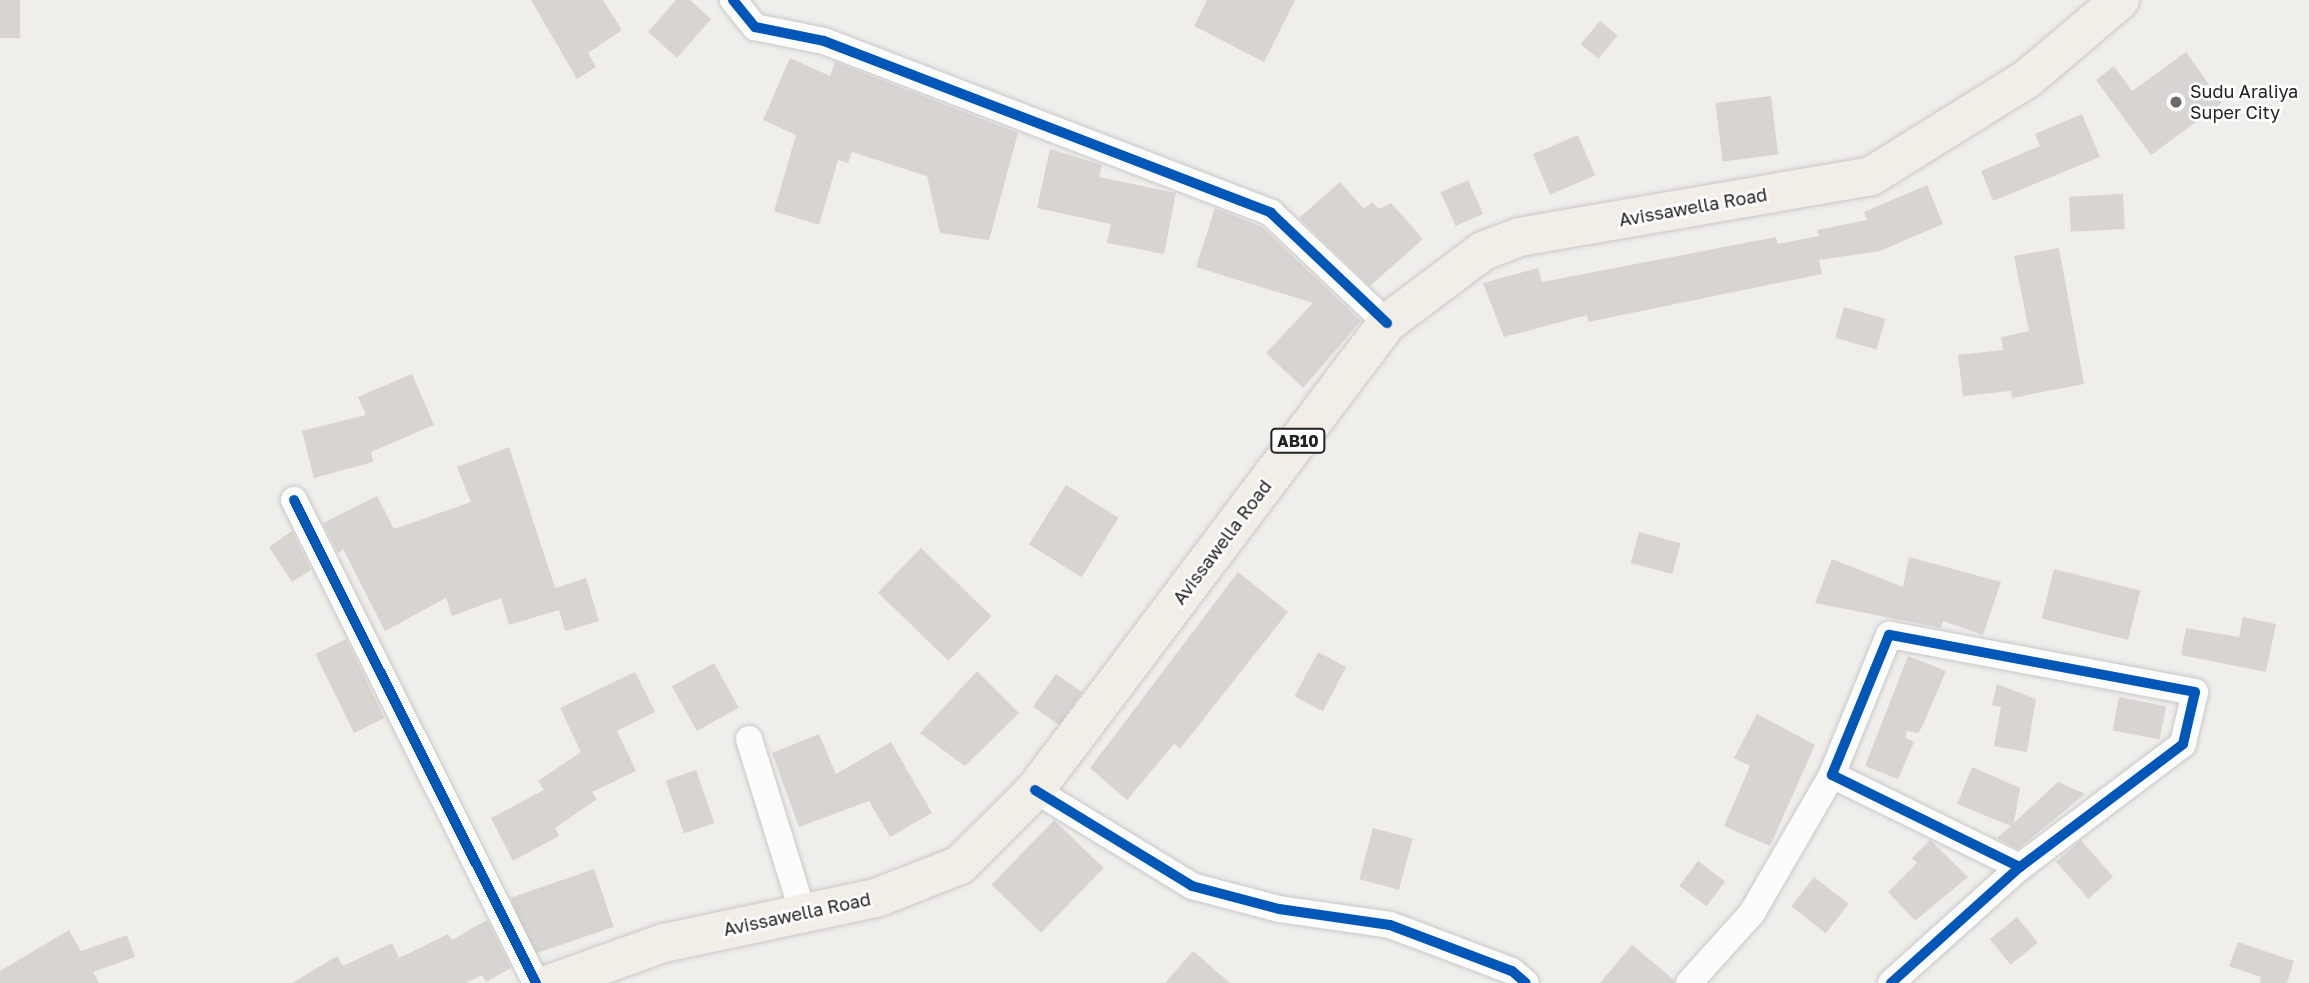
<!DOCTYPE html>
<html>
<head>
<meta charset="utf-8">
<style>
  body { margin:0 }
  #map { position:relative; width:2309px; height:983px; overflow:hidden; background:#f0eeeb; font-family:"Golos Text",sans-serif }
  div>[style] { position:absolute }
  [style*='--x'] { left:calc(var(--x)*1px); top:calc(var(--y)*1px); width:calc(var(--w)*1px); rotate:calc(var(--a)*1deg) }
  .building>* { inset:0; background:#d7d4d2; transform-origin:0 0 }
  .roads { filter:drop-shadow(0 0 2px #c9c8c7) drop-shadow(0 0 2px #c9c8c7) }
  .minor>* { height:26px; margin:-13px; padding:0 13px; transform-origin:13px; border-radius:13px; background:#fdfcfc }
  .primary>* { height:38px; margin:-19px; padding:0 19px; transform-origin:19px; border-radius:19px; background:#f3ede7 }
  .cycleway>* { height:10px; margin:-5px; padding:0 5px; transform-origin:5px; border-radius:5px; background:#0057b8 }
  .dots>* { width:19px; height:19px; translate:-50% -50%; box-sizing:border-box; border:4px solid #fff; border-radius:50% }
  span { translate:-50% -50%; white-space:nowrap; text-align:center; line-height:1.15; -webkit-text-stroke:5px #fff; paint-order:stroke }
  .shield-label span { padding:2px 5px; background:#fff; border:2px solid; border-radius:5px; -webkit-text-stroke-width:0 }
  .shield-label { font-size:16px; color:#222; font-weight:700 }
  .poi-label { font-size:18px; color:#222 }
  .left { translate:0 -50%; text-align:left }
  .street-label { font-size:18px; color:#222 }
</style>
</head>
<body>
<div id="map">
  <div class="building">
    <div style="left:0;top:0;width:20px;height:38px"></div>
    <div style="clip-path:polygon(531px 0,603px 0,622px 30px,588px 53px,596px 67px,577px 79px)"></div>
    <div style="clip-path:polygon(676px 0,690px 0,711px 19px,677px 58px,648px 32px)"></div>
    <div style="clip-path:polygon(1207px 0,1295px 0,1264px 62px,1194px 26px)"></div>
    <div style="left:1600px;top:21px;width:23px;height:30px;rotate:40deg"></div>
    <div style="clip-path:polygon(2186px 52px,2222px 103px,2151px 155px,2096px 80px,2114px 66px,2132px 91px)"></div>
    <div style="clip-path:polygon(790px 58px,830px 76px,835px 62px,1018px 133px,989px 240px,940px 233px,927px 176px,852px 152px,848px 163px,838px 160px,819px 225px,774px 211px,796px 135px,763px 120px)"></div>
    <div style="left:1771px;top:96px;width:59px;height:56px;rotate:83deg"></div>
    <div style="clip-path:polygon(2082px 114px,2100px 157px,1993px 201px,1981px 171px,2040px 146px,2035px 134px)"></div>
    <div style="left:1578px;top:135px;width:44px;height:49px;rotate:67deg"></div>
    <div style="clip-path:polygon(1050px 149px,1102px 165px,1099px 177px,1176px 193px,1164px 254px,1107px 243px,1111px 224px,1037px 208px)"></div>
    <div style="left:1468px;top:180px;width:37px;height:30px;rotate:66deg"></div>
    <div style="clip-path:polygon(1340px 182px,1364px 209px,1372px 202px,1379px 209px,1391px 203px,1423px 239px,1370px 286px,1299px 218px)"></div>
    <div style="clip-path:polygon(1927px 185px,1943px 224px,1880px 251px,1819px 260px,1822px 274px,1588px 322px,1587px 315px,1504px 337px,1483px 283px,1538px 268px,1542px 282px,1776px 237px,1778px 244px,1819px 236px,1817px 230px,1867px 220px,1864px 212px)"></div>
    <div style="left:2123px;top:194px;width:35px;height:54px;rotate:87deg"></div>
    <div style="clip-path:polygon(1215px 208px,1262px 227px,1361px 321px,1303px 388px,1266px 353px,1313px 303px,1196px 267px)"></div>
    <div style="clip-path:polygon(2059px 248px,2084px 384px,2012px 398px,2011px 391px,1963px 396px,1958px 355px,2003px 350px,2001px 337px,2029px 331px,2014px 256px)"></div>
    <div style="left:1844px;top:307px;width:43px;height:32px;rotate:16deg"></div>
    <div style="clip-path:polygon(412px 374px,434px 425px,371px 452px,373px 462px,314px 478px,302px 431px,366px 415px,358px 397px)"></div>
    <div style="clip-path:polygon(509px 447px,555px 588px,586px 578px,599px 621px,565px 631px,559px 610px,509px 625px,501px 598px,452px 616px,446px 598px,385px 631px,343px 549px,338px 553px,323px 523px,377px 496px,394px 529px,471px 502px,457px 467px)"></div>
    <div style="left:1066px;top:485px;width:62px;height:70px;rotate:32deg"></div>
    <div style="clip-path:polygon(292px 531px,311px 570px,292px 582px,269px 547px)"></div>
    <div style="left:1639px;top:532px;width:43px;height:32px;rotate:15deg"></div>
    <div style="left:921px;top:548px;width:98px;height:62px;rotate:44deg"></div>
    <div style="clip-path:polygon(1909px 557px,2001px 582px,1983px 635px,1943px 621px,1941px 628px,1815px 603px,1832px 559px,1903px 587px)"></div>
    <div style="left:2054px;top:569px;width:89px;height:51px;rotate:14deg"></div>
    <div style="clip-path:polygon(1238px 572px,1288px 612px,1180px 749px,1174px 744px,1127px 800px,1090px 768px)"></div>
    <div style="clip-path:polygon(2243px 617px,2276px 624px,2266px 672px,2181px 655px,2186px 628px,2239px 637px)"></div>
    <div style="left:346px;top:639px;width:88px;height:34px;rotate:64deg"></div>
    <div style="left:1318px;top:652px;width:32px;height:50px;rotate:28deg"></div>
    <div style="clip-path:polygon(1908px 656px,1946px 671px,1922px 727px,1918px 733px,1907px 731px,1905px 738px,1914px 742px,1898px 779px,1865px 766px)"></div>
    <div style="left:714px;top:663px;width:51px;height:48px;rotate:61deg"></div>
    <div style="clip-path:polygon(977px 671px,1019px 713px,965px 766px,920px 733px)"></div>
    <div style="clip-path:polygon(635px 672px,655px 712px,617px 731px,636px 771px,592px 792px,597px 799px,555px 828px,559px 836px,513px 861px,491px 818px,544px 790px,538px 781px,581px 752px,560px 708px)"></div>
    <div style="left:1056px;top:674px;width:32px;height:40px;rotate:35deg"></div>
    <div style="clip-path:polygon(1997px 684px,2036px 699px,2027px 752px,1994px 746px,2001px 707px,1992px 705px)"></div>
    <div style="left:2119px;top:697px;width:48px;height:34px;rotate:11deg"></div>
    <div style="clip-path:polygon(1757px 714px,1815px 745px,1770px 846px,1724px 826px,1750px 766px,1734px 758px)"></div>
    <div style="clip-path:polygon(819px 734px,836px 774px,891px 742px,932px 813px,890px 837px,869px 801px,799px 827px,772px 753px)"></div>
    <div style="clip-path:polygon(1972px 767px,2020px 788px,2014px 823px,2058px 782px,2085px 794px,2018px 849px,1997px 838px,2011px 826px,1957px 804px)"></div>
    <div style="left:696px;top:770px;width:56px;height:32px;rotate:71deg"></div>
    <div style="left:1054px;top:820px;width:69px;height:90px;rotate:44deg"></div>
    <div style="left:1373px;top:828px;width:41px;height:53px;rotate:15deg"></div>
    <div style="clip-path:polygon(1930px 840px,1968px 877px,1915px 921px,1888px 892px,1917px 863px,1912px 858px)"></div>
    <div style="left:2081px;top:840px;width:49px;height:33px;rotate:49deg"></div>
    <div style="left:1698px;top:861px;width:34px;height:31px;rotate:37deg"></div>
    <div style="left:594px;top:869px;width:61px;height:88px;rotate:71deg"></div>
    <div style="left:1814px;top:877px;width:44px;height:37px;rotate:38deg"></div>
    <div style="left:2017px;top:917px;width:33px;height:35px;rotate:51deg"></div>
    <div style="clip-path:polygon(487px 920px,511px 968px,486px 982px,482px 975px,466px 983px,292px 983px,337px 956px,343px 966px,392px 943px,399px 958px,448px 934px,452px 940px)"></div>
    <div style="clip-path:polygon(69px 930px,81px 951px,127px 935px,135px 957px,93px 972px,99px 983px,0 983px,0 971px)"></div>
    <div style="clip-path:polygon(2238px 942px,2294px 961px,2287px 983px,2260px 983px,2261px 977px,2229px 966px)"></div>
    <div style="clip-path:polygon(1632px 945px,1674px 980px,1674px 983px,1600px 983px)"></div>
    <div style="clip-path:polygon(1193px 951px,1230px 983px,1165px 983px)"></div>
  </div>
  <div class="roads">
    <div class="minor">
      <div style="--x:733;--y:0;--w:35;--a:51"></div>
      <div style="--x:755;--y:27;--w:70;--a:11.5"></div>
      <div style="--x:824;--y:41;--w:479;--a:21"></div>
      <div style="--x:1271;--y:213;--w:160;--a:43.5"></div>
      <div style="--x:294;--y:500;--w:540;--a:63.39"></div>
      <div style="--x:749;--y:739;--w:179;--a:72.8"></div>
      <div style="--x:1035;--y:790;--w:184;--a:31.4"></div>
      <div style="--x:1192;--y:886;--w:90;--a:14.8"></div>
      <div style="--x:1279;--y:909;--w:112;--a:8.2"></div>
      <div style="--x:1390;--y:925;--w:130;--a:20.7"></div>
      <div style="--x:1512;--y:971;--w:18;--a:41"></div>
      <div style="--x:1689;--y:983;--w:94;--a:-48"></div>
      <div style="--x:1752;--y:913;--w:160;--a:-59.9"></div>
      <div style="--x:1891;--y:983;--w:173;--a:-42"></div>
      <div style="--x:2020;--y:867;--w:204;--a:-37"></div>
      <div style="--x:2183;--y:744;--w:53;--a:-77"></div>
      <div style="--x:2195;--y:692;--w:311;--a:-169.4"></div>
      <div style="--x:1889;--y:635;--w:151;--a:112.2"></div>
      <div style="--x:1832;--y:775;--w:209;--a:26.1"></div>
    </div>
    <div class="primary">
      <div style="--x:552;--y:983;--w:119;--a:-19.7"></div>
      <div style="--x:664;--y:943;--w:217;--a:-12"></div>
      <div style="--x:876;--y:898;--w:90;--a:-21.4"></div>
      <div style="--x:960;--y:865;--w:106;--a:-45"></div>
      <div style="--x:1035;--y:790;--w:585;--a:-52.99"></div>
      <div style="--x:1387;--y:323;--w:120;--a:-36.9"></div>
      <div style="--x:1483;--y:251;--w:39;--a:-21"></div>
      <div style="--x:1519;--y:237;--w:357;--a:-9.8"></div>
      <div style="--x:1871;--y:176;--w:184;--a:-31.9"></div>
      <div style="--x:2027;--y:79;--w:122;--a:-40.3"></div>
    </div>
  </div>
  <div class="cycleway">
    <div style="--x:733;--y:0;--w:35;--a:51"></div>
    <div style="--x:755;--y:27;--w:70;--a:11.5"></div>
    <div style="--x:824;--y:41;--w:479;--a:21"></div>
    <div style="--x:1271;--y:213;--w:160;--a:43.5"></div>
    <div style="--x:294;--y:500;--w:540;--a:63.39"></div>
    <div style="--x:1035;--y:790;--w:184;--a:31.4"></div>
    <div style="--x:1192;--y:886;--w:90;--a:14.8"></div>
    <div style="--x:1279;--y:909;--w:112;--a:8.2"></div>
    <div style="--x:1390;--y:925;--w:130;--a:20.7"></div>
    <div style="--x:1512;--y:971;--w:18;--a:41"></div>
    <div style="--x:1891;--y:983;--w:173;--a:-42"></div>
    <div style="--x:2020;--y:867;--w:204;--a:-37"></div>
    <div style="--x:2183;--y:744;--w:53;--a:-77"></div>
    <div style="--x:2195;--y:692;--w:311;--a:-169.4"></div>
    <div style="--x:1889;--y:635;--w:151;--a:112.2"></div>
    <div style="--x:1832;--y:775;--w:209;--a:26.1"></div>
  </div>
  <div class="dots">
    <div style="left:2176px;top:102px;background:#6a6968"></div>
  </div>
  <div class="shield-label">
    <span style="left:1298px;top:441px">AB10</span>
  </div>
  <div class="poi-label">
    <span class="left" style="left:2190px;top:102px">Sudu Araliya<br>Super City</span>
  </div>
  <div class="street-label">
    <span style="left:1693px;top:207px;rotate:-10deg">Avissawella Road</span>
    <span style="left:1222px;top:542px;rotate:-53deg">Avissawella Road</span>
    <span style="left:797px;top:914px;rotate:-12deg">Avissawella Road</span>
  </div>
</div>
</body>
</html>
